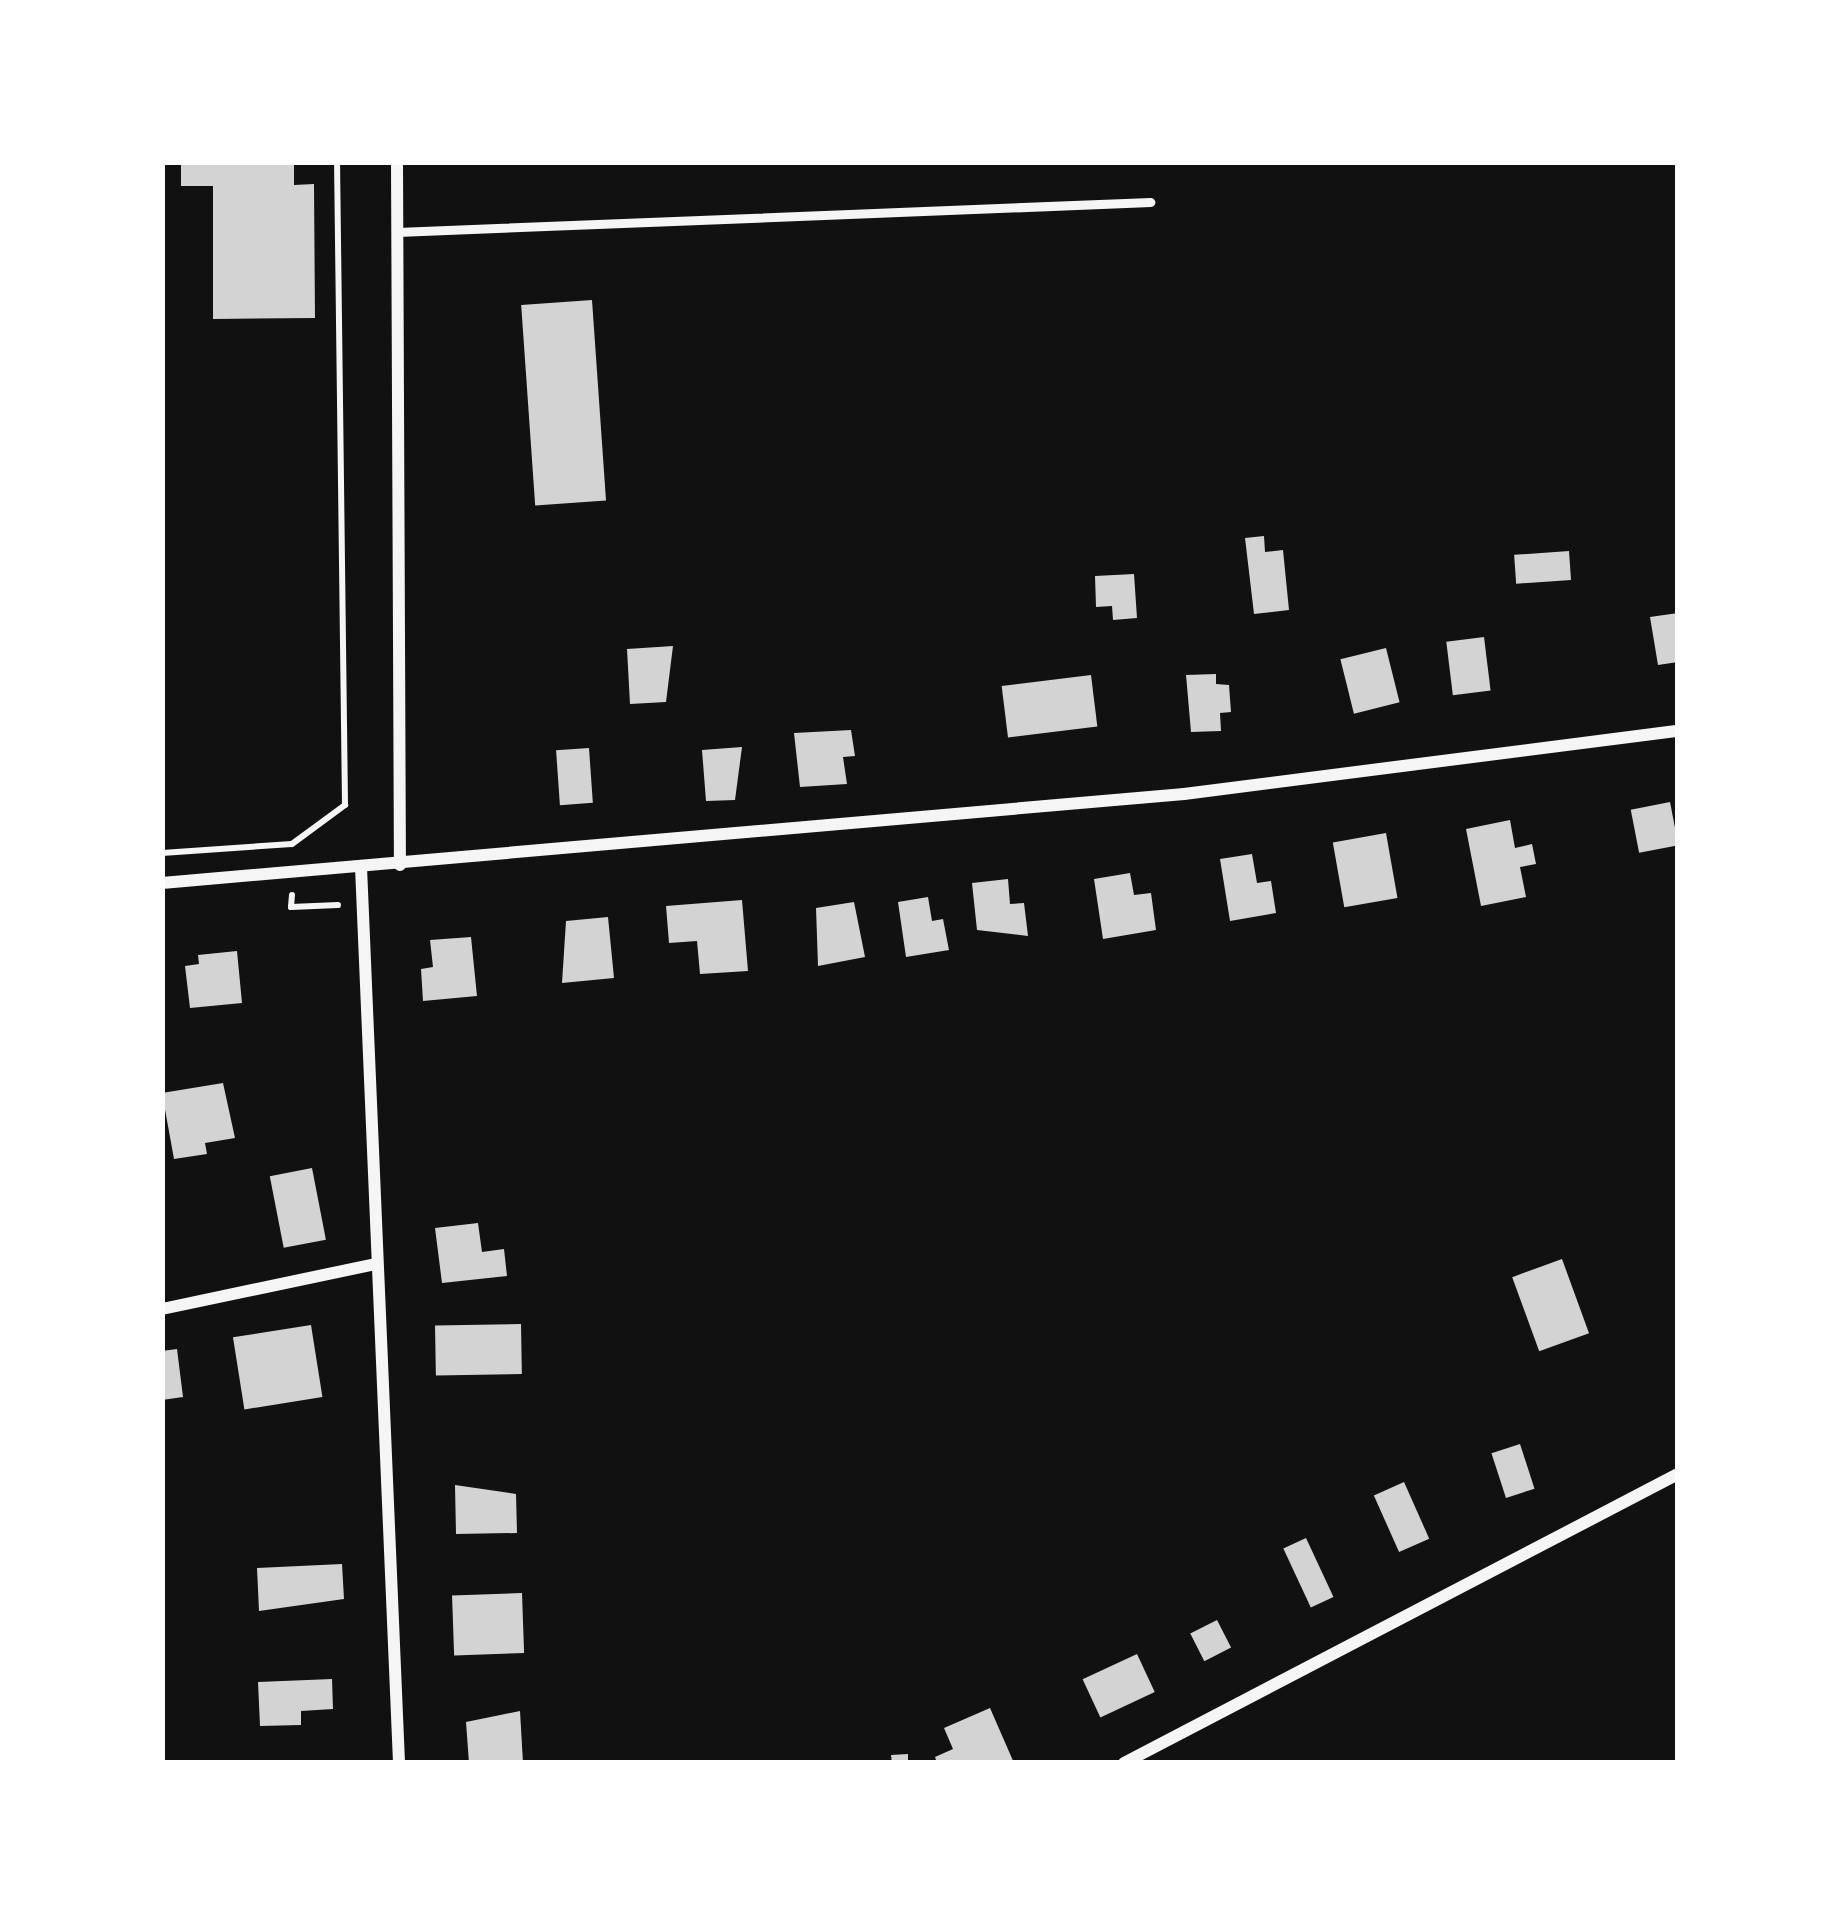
<!DOCTYPE html>
<html>
<head>
<meta charset="utf-8">
<style>
  body { margin:0 }
  #map { position:relative; width:1840px; height:1925px; overflow:hidden; background:#111; font-family:"Noto Sans",sans-serif }
  div>[style] { position:absolute }
  [style*='--x'] { left:calc(var(--x)*1px); top:calc(var(--y)*1px); width:calc(var(--w)*1px); rotate:calc(var(--a)*1deg) }
  .building>* { inset:0; background:#d3d3d3; transform-origin:0 0 }
  .path>* { height:6px; margin:-3px; padding:0 3px; transform-origin:3px; border-radius:3px; background:#f5f5f5 }
  .service>* { height:9px; margin:-4.5px; padding:0 4.5px; transform-origin:4.5px; border-radius:4.5px; background:#f5f5f5 }
  .minor>* { height:12px; margin:-6px; padding:0 6px; transform-origin:6px; border-radius:6px; background:#f5f5f5 }
  span { translate:-50% -50%; white-space:nowrap; text-align:center; line-height:1.15; -webkit-text-stroke:12px #fff; paint-order:stroke }
  .frame { position:absolute; inset:0; border:165px solid #fff; pointer-events:none }
</style>
</head>
<body>
<div id="map">
  <div class="building">
    <div style="clip-path:polygon(181px 162px,294px 162px,294px 185px,314px 184px,315px 318px,213px 319px,213px 186px,181px 186px)"></div>
    <div style="left:592px;top:300px;width:201px;height:71px;rotate:86deg"></div>
    <div style="clip-path:polygon(1264px 536px,1265px 552px,1283px 550px,1289px 610px,1254px 614px,1245px 538px)"></div>
    <div style="left:1569px;top:551px;width:29px;height:55px;rotate:86deg"></div>
    <div style="clip-path:polygon(1134px 574px,1137px 618px,1113px 620px,1112px 606px,1096px 607px,1095px 576px)"></div>
    <div style="clip-path:polygon(1678px 613px,1678px 662px,1658px 665px,1650px 617px)"></div>
    <div style="left:1484px;top:637px;width:54px;height:38px;rotate:83deg"></div>
    <div style="clip-path:polygon(673px 646px,666px 702px,630px 704px,627px 649px)"></div>
    <div style="left:1386px;top:648px;width:56px;height:47px;rotate:76deg"></div>
    <div style="clip-path:polygon(1216px 674px,1216px 684px,1229px 685px,1231px 712px,1220px 713px,1221px 731px,1191px 732px,1186px 675px)"></div>
    <div style="left:1091px;top:675px;width:52px;height:90px;rotate:83deg"></div>
    <div style="clip-path:polygon(851px 730px,855px 756px,843px 757px,847px 784px,800px 787px,794px 733px)"></div>
    <div style="clip-path:polygon(742px 747px,735px 800px,706px 801px,702px 750px)"></div>
    <div style="left:589px;top:748px;width:55px;height:33px;rotate:86deg"></div>
    <div style="left:1670px;top:802px;width:44px;height:40px;rotate:79deg"></div>
    <div style="clip-path:polygon(1510px 820px,1515px 848px,1532px 844px,1536px 864px,1520px 867px,1526px 897px,1481px 906px,1466px 829px)"></div>
    <div style="left:1386px;top:833px;width:66px;height:54px;rotate:80deg"></div>
    <div style="clip-path:polygon(1252px 854px,1257px 883px,1271px 881px,1276px 913px,1230px 921px,1220px 859px)"></div>
    <div style="clip-path:polygon(1130px 873px,1134px 895px,1151px 893px,1156px 930px,1103px 939px,1094px 879px)"></div>
    <div style="clip-path:polygon(1008px 879px,1010px 904px,1024px 903px,1028px 936px,977px 930px,972px 883px)"></div>
    <div style="clip-path:polygon(928px 897px,932px 921px,943px 919px,949px 950px,906px 957px,898px 902px)"></div>
    <div style="clip-path:polygon(742px 900px,748px 971px,700px 974px,697px 941px,669px 943px,666px 906px)"></div>
    <div style="clip-path:polygon(854px 902px,865px 957px,818px 966px,816px 908px)"></div>
    <div style="clip-path:polygon(608px 917px,614px 978px,562px 983px,566px 921px)"></div>
    <div style="clip-path:polygon(471px 937px,477px 996px,423px 1001px,421px 969px,433px 967px,430px 940px)"></div>
    <div style="clip-path:polygon(237px 951px,242px 1003px,190px 1008px,185px 966px,199px 964px,198px 955px)"></div>
    <div style="clip-path:polygon(223px 1083px,235px 1138px,205px 1143px,207px 1154px,174px 1159px,162px 1093px)"></div>
    <div style="left:312px;top:1168px;width:73px;height:43px;rotate:79deg"></div>
    <div style="clip-path:polygon(478px 1223px,482px 1252px,504px 1249px,507px 1276px,442px 1283px,435px 1228px)"></div>
    <div style="left:1562px;top:1259px;width:79px;height:53px;rotate:70deg"></div>
    <div style="left:521px;top:1324px;width:50px;height:86px;rotate:89deg"></div>
    <div style="left:311px;top:1325px;width:73px;height:79px;rotate:81deg"></div>
    <div style="clip-path:polygon(177px 1349px,183px 1397px,162px 1400px,162px 1351px)"></div>
    <div style="left:1520px;top:1444px;width:47px;height:30px;rotate:72deg"></div>
    <div style="left:1404px;top:1482px;width:62px;height:33px;rotate:66deg"></div>
    <div style="clip-path:polygon(455px 1485px,516px 1494px,517px 1533px,456px 1534px)"></div>
    <div style="left:1306px;top:1538px;width:65px;height:25px;rotate:65deg"></div>
    <div style="clip-path:polygon(342px 1564px,344px 1599px,259px 1611px,257px 1568px)"></div>
    <div style="left:522px;top:1593px;width:60px;height:70px;rotate:88deg"></div>
    <div style="left:1217px;top:1620px;width:31px;height:30px;rotate:63deg"></div>
    <div style="left:1137px;top:1654px;width:42px;height:60px;rotate:65deg"></div>
    <div style="clip-path:polygon(332px 1679px,333px 1709px,301px 1711px,301px 1725px,260px 1726px,258px 1682px)"></div>
    <div style="clip-path:polygon(990px 1708px,1014px 1763px,937px 1763px,935px 1757px,953px 1749px,944px 1728px)"></div>
    <div style="clip-path:polygon(520px 1711px,523px 1763px,469px 1763px,466px 1722px)"></div>
    <div style="clip-path:polygon(908px 1754px,908px 1763px,892px 1763px,891px 1755px)"></div>
  </div>
  <div class="path">
    <div style="--x:162;--y:853;--w:130;--a:-4"></div>
    <div style="--x:292;--y:844;--w:66;--a:-36.3"></div>
    <div style="--x:345;--y:805;--w:643;--a:-90.71"></div>
    <div style="--x:292;--y:895;--w:12;--a:95"></div>
    <div style="--x:291;--y:907;--w:47;--a:-2.4"></div>
  </div>
  <div class="service">
    <div style="--x:397;--y:232;--w:754;--a:-2.28"></div>
  </div>
  <div class="minor">
    <div style="--x:397;--y:162;--w:703;--a:89.76"></div>
    <div style="--x:361;--y:867;--w:897;--a:87.57"></div>
    <div style="--x:162;--y:883;--w:1026;--a:-4.98"></div>
    <div style="--x:1184;--y:794;--w:498;--a:-7.3"></div>
    <div style="--x:162;--y:1309;--w:218;--a:-11.9"></div>
    <div style="--x:1124;--y:1763;--w:625;--a:-27.55"></div>
  </div>
  <div class="frame"></div>
</div>
</body>
</html>
